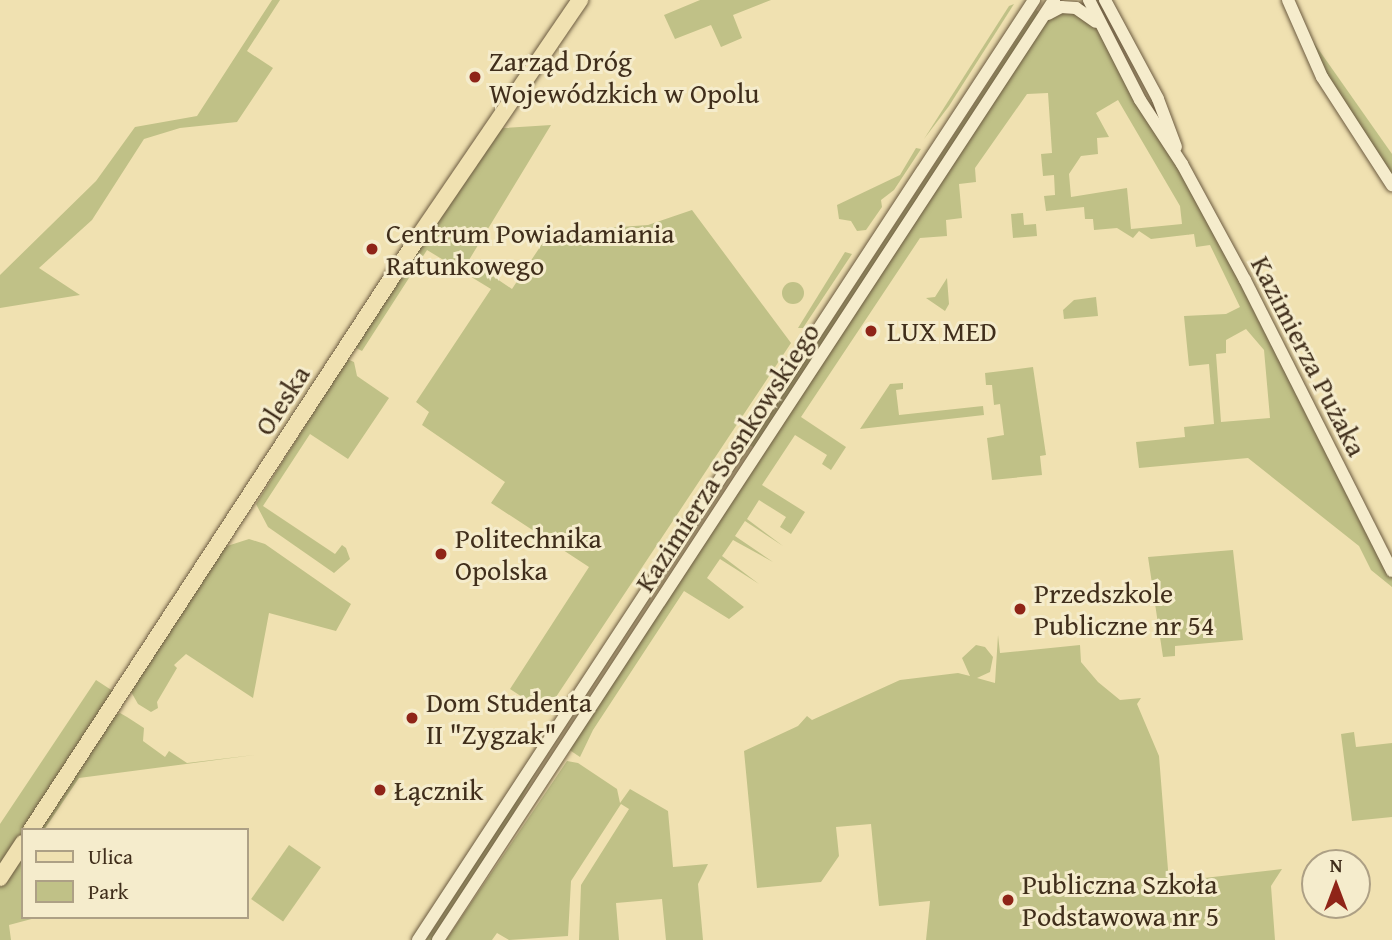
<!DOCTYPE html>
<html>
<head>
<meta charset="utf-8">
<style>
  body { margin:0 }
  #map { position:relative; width:1392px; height:940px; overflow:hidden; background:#f0e1b1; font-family:"Gentium Book Plus",serif }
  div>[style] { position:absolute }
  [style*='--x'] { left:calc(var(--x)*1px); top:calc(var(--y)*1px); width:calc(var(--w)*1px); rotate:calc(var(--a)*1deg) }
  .green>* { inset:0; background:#c0c187; transform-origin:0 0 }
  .round { border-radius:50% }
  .roads { filter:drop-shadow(0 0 2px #6c5b40) drop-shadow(0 0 2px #6c5b40) }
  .minor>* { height:12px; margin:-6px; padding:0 6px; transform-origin:6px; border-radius:6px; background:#f5eccc }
  .major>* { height:16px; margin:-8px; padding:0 8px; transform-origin:8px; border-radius:8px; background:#f0e1b1 }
  .dots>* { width:19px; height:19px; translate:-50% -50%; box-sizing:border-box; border:4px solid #f5eccc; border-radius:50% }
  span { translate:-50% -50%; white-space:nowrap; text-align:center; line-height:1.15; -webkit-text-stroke:6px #f5eccc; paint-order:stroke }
  .poi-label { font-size:28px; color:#402e1b }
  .left { translate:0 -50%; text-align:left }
  .street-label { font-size:28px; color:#402e1b }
  .legend { position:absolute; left:21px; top:828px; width:228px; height:91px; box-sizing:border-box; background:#f5eccc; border:2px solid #ada085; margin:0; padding:9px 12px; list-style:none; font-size:21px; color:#402e1b }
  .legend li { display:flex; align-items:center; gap:14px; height:35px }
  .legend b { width:35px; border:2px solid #ada085 }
  .north { position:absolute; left:1301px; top:849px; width:70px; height:70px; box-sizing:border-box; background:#f5eccc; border:2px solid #ada085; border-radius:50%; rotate:0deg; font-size:19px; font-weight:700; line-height:28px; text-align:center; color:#402e1b }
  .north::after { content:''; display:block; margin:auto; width:24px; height:32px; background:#8f2418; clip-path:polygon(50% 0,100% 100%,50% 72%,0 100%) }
</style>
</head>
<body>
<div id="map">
  <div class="green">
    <div style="clip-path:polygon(272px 0,280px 0,247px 51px,273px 68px,237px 122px,180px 128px,144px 139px,92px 220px,39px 268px,80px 295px,0 308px,0 275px,96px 181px,135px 127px,197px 116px)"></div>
    <div style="clip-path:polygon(700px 0,771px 0,733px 15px,742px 38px,721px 47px,711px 25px,675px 39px,664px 15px)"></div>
    <div style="clip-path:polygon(1014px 4px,949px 106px,924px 139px,1009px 6px)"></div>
    <div style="clip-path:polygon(1036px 10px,1041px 13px,756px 449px,750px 445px)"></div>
    <div style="clip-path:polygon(evenodd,1052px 11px,1090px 15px,1182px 164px,1392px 571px,1392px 587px,1371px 570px,1359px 546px,1248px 458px,1139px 468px,1136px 442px,1185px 437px,1184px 427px,1214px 424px,1209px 364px,1189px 366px,1184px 316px,1226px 314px,1240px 307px,1210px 245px,1196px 247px,1194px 234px,1151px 239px,1139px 231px,1133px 238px,1117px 228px,1094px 230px,1093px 219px,1085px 219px,1084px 207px,1046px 211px,1044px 196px,1055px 195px,1054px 175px,1043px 176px,1041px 154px,1052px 153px,1048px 93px,1027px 94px,975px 168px,976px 182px,959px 184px,962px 218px,946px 220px,947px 236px,920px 238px,801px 417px,846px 447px,831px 470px,822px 464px,827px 455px,795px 435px,762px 485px,805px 512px,791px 534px,780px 527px,786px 517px,759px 500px,747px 519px,783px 546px,745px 521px,735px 536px,773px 562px,733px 540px,722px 556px,759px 584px,720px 559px,707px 578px,744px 607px,729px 619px,684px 591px,593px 730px,580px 757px,565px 747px,1052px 11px,1118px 100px,1180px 206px,1182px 224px,1131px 229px,1127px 188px,1071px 197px,1069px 174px,1081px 156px,1098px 154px,1097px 138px,1109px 137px,1096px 113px,1118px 100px,1052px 11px,1246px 329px,1264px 350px,1270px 418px,1221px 422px,1216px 354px,1226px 353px,1226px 340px,1246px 329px)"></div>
    <div style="clip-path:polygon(1314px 43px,1392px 154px,1392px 185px,1307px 46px)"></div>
    <div style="clip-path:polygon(551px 125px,469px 260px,512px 289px,550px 232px,648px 225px,692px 210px,791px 343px,550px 706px,542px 710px,510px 689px,589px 567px,491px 503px,505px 482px,422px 425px,429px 412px,416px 402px,491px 289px,427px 250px,362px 351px,354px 347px,489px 129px)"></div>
    <div style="clip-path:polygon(916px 148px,921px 149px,894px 190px,881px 200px,882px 207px,866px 230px,857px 231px,851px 221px,839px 219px,837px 205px,900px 175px)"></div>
    <div style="clip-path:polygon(1023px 213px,1024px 225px,1036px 224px,1037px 236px,1013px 238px,1011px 214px)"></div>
    <div style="clip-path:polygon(845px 252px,852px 254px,803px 328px,798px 328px)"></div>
    <div style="clip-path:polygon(947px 278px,949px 304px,945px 311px,926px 298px,935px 297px)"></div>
    <div class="round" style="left:782px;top:282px;width:22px;height:22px"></div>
    <div style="clip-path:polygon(1096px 297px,1098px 316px,1064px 319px,1063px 310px,1074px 300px)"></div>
    <div style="clip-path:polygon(347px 359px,354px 362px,357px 376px,389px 398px,348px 459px,310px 434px,263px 506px,335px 554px,342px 545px,346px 548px,350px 559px,334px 573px,268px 527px,256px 504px)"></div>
    <div style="clip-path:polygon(1033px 367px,1046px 455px,1040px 456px,1042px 475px,992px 480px,987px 438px,1004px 435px,1000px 404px,994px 405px,992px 385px,986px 385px,985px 373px)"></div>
    <div style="clip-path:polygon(903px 383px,903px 389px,896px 390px,899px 415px,983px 406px,984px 415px,860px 429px,890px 384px)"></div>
    <div style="clip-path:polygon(249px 539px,265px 544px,351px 604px,336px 631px,269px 613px,253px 698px,186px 654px,174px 665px,177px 668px,157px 702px,158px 708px,151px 712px,138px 704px,130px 690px,224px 547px)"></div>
    <div style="clip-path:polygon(1233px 550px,1243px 640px,1175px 646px,1175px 656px,1163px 657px,1148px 557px)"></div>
    <div style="clip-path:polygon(998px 635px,1000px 653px,1080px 645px,1081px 662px,1098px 682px,1120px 700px,1141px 698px,1137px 704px,1159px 756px,1169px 882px,1282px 869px,1271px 886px,1275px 940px,926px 940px,930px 901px,879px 906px,871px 824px,836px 827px,839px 856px,821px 882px,757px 888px,744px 751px,798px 726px,807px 716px,812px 720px,900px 680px,958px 673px,970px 676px,962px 658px,976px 645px,985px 647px,993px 657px,990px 672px,977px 678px,995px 683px)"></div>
    <div style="clip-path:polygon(96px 680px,119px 695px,104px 720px,120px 713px,127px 717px,144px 728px,143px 741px,165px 757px,169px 751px,187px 763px,270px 753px,79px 778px,44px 830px,23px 830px,23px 917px,39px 917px,9px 925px,11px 940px,0 940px,0 824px)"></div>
    <div style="clip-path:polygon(1354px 732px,1356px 747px,1392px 743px,1392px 817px,1352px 821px,1341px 734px)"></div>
    <div style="clip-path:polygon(567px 761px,578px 763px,617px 789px,620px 803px,630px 789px,668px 811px,673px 867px,708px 864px,698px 884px,703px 940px,666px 940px,662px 899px,616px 903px,619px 940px,579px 940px,581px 885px,629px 809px,621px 804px,571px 881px,568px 936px,509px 940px,497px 933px,492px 940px,446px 940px)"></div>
    <div style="clip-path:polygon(539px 765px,500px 840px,434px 940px,426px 940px)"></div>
    <div style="left:289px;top:845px;width:39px;height:66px;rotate:35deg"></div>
  </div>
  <div class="roads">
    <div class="minor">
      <div style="--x:1089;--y:0;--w:112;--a:63"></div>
      <div style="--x:1140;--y:100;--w:77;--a:56.7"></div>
      <div style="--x:1182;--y:164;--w:132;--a:61.5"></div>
      <div style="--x:1245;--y:280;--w:326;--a:63.2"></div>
      <div style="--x:1105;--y:0;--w:112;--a:61.8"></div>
      <div style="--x:1158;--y:99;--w:51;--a:69.4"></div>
      <div style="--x:1288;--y:0;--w:84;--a:66.2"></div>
      <div style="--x:1322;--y:77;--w:129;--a:57.1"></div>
      <div style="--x:1048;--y:14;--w:15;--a:-28"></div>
      <div style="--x:1061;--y:7;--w:15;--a:4"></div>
      <div style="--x:1076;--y:8;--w:24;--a:35"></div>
      <div style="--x:418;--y:940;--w:1124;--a:-56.76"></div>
      <div style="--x:438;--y:940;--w:1124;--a:-56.76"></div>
    </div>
    <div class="major">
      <div style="--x:31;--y:830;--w:709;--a:-56.85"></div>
      <div style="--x:419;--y:236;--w:286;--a:-55.7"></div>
      <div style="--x:0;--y:878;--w:42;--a:-56.7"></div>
    </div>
  </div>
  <div class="dots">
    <div style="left:475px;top:77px;background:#8f2418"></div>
    <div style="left:372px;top:249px;background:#8f2418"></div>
    <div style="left:871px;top:331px;background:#8f2418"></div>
    <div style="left:441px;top:554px;background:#8f2418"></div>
    <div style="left:1020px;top:609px;background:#8f2418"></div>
    <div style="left:412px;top:718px;background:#8f2418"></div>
    <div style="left:380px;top:790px;background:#8f2418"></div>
    <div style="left:1008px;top:900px;background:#8f2418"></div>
  </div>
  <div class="poi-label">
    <span class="left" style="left:489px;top:77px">Zarząd Dróg<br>Wojewódzkich w Opolu</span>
    <span class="left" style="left:386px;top:249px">Centrum Powiadamiania<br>Ratunkowego</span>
    <span class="left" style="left:887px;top:331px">LUX MED</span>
    <span class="left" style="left:455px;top:554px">Politechnika<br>Opolska</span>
    <span class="left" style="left:1034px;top:609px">Przedszkole<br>Publiczne nr 54</span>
    <span class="left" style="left:426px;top:718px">Dom Studenta<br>II "Zygzak"</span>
    <span class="left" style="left:394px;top:790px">Łącznik</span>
    <span class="left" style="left:1022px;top:900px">Publiczna Szkoła<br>Podstawowa nr 5</span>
  </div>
  <div class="street-label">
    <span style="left:1309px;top:356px;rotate:63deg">Kazimierza Pużaka</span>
    <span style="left:282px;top:400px;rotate:-57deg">Oleska</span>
    <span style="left:727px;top:457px;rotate:-57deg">Kazimierza Sosnkowskiego</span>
  </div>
  <ul class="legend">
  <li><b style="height:9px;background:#f0e1b1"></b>Ulica</li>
  <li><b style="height:19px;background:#c0c187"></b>Park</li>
  </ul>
  <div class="north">N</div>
</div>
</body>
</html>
